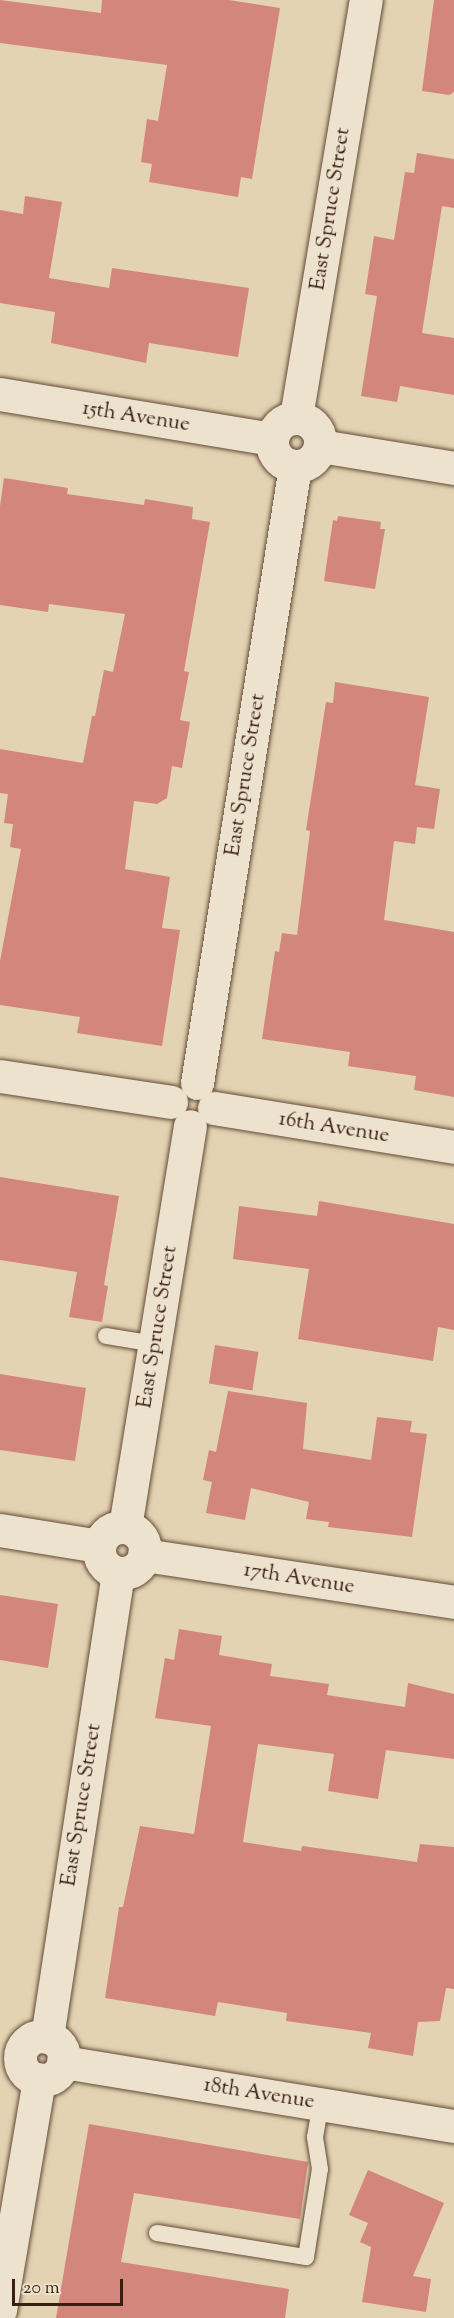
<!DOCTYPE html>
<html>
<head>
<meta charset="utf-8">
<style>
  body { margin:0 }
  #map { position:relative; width:454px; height:2318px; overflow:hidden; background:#e3d3b2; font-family:"Sorts Mill Goudy",serif }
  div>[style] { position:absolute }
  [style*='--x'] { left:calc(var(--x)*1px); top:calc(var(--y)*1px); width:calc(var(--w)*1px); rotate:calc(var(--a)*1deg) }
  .building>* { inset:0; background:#d3867b; transform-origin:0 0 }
  .roads { filter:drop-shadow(0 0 2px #644b38) drop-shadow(0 0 2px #644b38) }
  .lane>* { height:16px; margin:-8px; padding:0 8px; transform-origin:8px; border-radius:8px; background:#ede2cd }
  .street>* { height:33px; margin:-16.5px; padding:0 16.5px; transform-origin:16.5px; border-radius:16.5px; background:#ede2cd }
  .street>.ring { margin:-16.5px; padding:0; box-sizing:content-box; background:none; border:33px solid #ede2cd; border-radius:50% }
  span { translate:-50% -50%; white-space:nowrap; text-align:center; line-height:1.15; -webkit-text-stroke:6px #ede2cd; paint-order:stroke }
  .street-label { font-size:21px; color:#3a1e0f }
  .scale { position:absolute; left:12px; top:2279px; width:111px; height:27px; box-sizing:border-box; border:3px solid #3a1e0f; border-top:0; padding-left:8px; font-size:18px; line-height:21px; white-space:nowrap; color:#3a1e0f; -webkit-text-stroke:4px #ede2cd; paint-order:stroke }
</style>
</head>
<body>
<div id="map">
  <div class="building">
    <div style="clip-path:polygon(0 0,101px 13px,102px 0,229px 0,280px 8px,252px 179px,241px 177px,238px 197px,149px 182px,152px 164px,141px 162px,147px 119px,158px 121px,167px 65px,0 43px)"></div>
    <div style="clip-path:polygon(434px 0,454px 0,454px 92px,449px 95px,422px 91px)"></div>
    <div style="clip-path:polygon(417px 153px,454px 159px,454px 208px,442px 206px,422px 333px,454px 338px,454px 395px,400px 386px,397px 402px,361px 396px,377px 296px,365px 294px,374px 236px,394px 240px,405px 172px,414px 173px)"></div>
    <div style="clip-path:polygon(25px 196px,62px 202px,49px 278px,109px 288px,112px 268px,249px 288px,238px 357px,149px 343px,146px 363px,51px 343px,55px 312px,0 303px,0 210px,23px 214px)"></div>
    <div style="clip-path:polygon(4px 478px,68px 488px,67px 494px,144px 505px,145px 499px,193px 507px,192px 519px,210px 522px,184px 671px,189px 672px,180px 720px,190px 722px,182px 768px,172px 766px,167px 798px,157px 804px,134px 801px,125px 869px,170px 877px,162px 928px,180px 930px,162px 1046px,77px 1033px,80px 1017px,0 1005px,0 961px,21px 849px,10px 847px,13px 824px,4px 823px,8px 794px,0 793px,0 749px,83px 763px,92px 716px,95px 716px,104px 670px,113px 672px,125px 614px,49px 604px,48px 612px,0 605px,0 506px)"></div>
    <div style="clip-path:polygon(338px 516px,381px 522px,380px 529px,385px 529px,375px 589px,324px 581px,333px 520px,337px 521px)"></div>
    <div style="clip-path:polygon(335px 682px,429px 697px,415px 785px,440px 789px,434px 829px,417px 827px,415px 844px,394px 841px,384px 920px,454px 932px,454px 1097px,414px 1090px,416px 1076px,348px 1066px,350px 1052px,262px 1039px,275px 951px,279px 952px,282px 933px,297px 935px,310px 831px,306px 830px,326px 702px,333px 703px)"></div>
    <div style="clip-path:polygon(0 1177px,119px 1196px,104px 1285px,108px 1286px,102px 1322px,69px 1317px,77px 1272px,0 1260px)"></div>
    <div style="clip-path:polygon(319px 1201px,454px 1224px,454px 1330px,438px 1327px,433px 1361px,298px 1339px,309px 1269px,233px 1259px,239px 1206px,317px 1216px)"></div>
    <div style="left:215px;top:1345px;width:44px;height:39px;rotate:9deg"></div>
    <div style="clip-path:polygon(0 1374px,86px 1388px,75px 1461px,0 1450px)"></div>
    <div style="clip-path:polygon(228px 1391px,307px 1403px,303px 1449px,371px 1460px,377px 1417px,412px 1421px,410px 1432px,427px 1434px,412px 1537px,328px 1527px,329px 1522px,306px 1519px,309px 1502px,251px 1488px,245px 1520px,206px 1513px,212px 1482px,203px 1480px,209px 1450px,216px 1452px)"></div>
    <div style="clip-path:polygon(0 1595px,58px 1604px,48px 1668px,0 1660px)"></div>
    <div style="clip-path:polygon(179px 1629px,222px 1636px,219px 1655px,272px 1664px,270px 1676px,329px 1684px,327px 1695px,405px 1707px,408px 1683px,454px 1694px,454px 1759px,386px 1750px,378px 1799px,328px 1791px,334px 1754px,258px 1744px,243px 1842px,301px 1851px,302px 1846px,417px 1862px,420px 1844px,454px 1847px,454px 1989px,446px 1988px,440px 2021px,418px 2022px,413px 2056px,368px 2048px,371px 2033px,286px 2021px,287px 2013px,218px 2002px,215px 2016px,105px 1998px,119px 1907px,123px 1907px,140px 1826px,194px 1834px,211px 1726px,155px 1718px,165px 1658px,174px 1660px)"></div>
    <div style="clip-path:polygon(89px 2124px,308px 2162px,300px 2219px,134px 2193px,121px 2262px,289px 2289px,285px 2318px,56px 2318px)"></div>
    <div style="clip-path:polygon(368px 2170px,444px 2203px,413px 2276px,431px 2279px,426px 2312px,362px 2302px,371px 2247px,360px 2242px,368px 2223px,349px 2215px)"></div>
  </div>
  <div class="roads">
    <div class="lane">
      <div style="--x:106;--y:1336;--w:50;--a:9.3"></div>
      <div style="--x:157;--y:2233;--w:151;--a:9.2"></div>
      <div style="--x:306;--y:2257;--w:89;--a:-81"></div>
      <div style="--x:320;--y:2169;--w:32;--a:-99"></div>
      <div style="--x:315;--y:2137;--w:34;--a:-80"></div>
    </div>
    <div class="street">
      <div style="--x:0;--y:394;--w:276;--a:9.4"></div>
      <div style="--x:296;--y:417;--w:423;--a:-80.5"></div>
      <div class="ring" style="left:272px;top:418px;width:15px;height:15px"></div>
      <div style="--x:320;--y:446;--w:136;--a:9.3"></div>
      <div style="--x:0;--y:1076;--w:173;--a:8.6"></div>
      <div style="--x:197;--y:1083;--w:625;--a:-80.97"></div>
      <div style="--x:214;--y:1108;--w:243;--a:9.2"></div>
      <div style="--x:125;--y:1527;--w:406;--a:-80.8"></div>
      <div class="ring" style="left:99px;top:1527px;width:13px;height:13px"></div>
      <div style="--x:0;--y:1530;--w:100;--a:9.2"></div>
      <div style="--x:144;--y:1555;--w:314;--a:8.6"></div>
      <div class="ring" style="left:20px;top:2036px;width:11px;height:11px"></div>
      <div style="--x:47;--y:2037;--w:469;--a:-81.3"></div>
      <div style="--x:63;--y:2062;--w:396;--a:9.3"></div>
      <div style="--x:0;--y:2310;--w:234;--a:-80.4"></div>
    </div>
  </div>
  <div class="street-label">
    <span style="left:331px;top:209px;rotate:-81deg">East Spruce Street</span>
    <span style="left:136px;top:417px;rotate:9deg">15th Avenue</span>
    <span style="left:246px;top:775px;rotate:-81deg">East Spruce Street</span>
    <span style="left:334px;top:1128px;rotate:9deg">16th Avenue</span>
    <span style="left:158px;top:1327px;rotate:-81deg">East Spruce Street</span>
    <span style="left:299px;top:1579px;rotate:9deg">17th Avenue</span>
    <span style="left:82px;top:1805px;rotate:-81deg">East Spruce Street</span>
    <span style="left:259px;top:2094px;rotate:9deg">18th Avenue</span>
  </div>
  <div class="scale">20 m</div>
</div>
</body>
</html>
